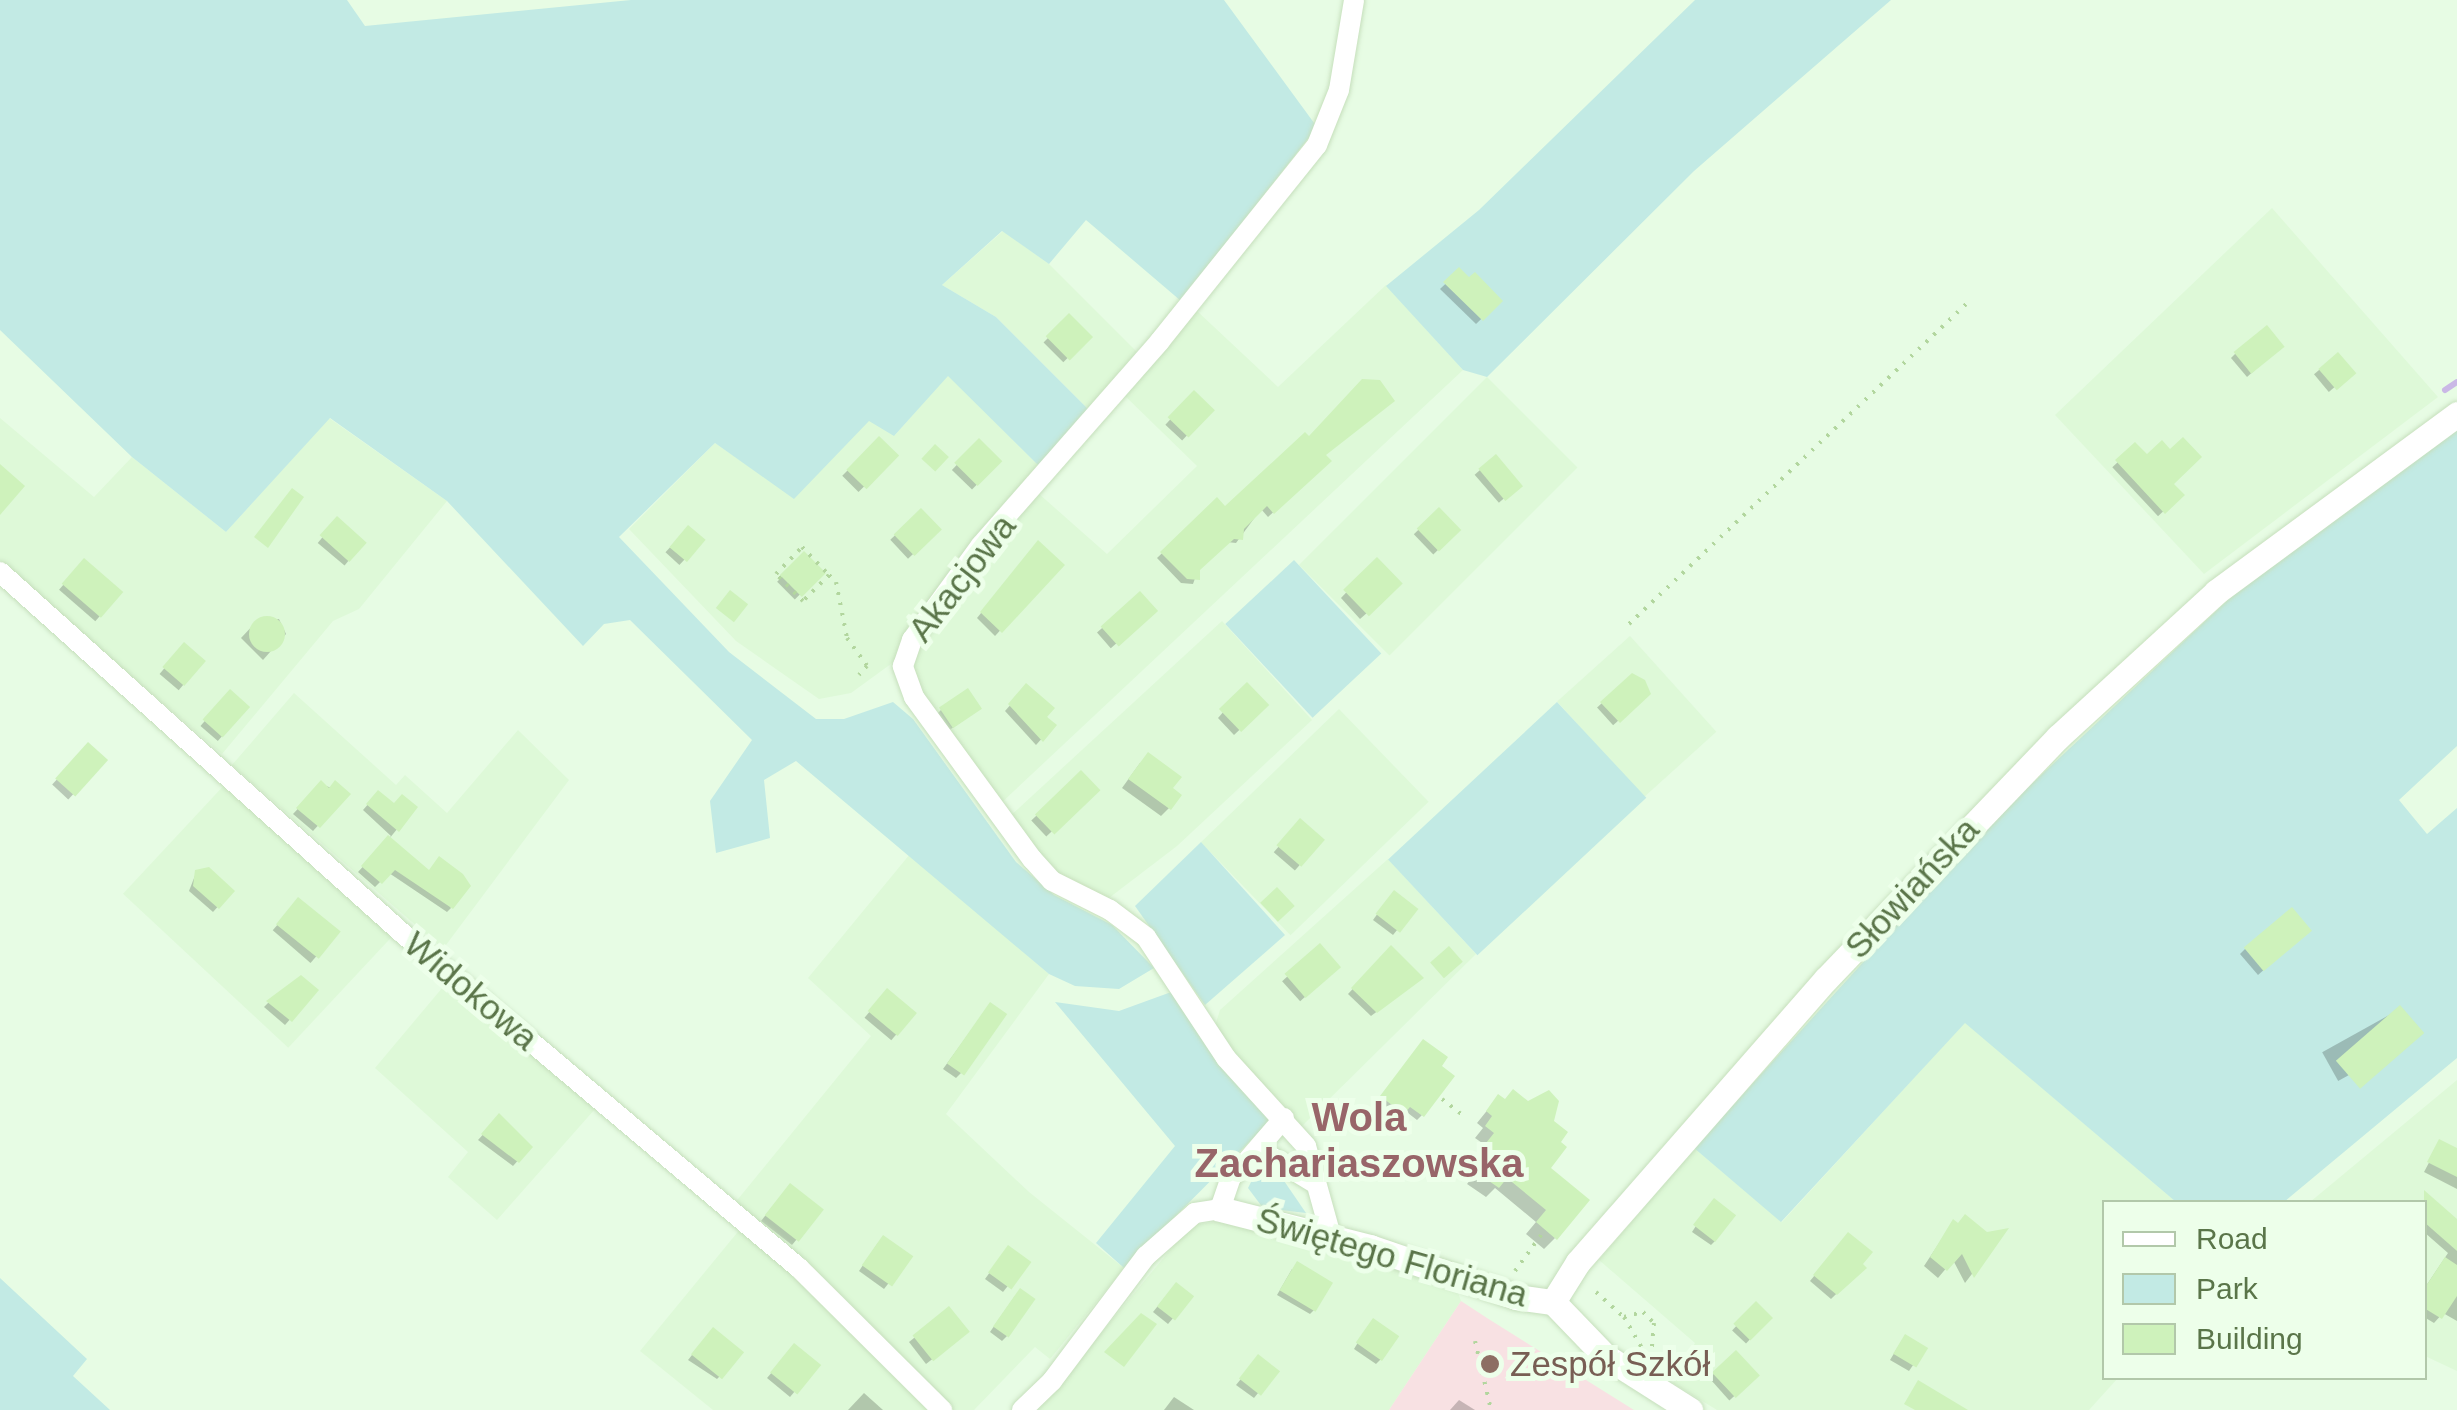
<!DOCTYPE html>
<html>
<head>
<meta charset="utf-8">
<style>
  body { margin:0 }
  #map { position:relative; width:2457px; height:1410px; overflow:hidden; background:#e7fce4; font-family:Helvetica,sans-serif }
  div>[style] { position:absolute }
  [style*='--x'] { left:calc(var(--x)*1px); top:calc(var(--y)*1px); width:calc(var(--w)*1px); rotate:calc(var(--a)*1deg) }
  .residential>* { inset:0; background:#def9d8; transform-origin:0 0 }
  .education>* { inset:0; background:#f8e1e3 }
  .green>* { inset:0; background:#c2eae4; transform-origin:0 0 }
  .shadow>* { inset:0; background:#0003; transform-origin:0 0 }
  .stream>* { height:6px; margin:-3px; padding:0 3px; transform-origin:3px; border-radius:3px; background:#cab8e6 }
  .building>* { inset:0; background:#cef2bb; transform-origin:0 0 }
  .round { border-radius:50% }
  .path>* { height:4px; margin-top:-2px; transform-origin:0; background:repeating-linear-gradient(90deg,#b2d69e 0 2.5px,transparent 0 10.5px) }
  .roads { filter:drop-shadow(0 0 2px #c6dfbc) drop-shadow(0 0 2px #c6dfbc) }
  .minor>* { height:20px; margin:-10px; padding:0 10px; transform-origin:10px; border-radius:10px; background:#fff }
  .tertiary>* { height:25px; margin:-12.5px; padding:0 12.5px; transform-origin:12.5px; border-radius:12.5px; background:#fff }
  .dots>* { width:28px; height:28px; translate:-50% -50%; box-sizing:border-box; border:5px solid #edffea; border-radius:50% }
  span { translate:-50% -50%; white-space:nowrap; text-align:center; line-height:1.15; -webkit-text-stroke:10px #edffea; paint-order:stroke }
  .street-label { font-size:35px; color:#5a7549 }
  .education-label { font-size:35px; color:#785e54 }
  .left { translate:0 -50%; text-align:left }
  .quarter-label { font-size:40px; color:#986569; font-weight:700 }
  .legend { position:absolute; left:2102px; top:1200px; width:325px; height:180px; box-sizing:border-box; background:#edffea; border:2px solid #b2c8aa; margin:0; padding:12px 18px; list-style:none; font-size:30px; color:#5a7549 }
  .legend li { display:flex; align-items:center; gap:20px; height:50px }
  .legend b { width:50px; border:2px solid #b2c8aa }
</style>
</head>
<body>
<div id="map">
  <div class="residential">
    <div style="clip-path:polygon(2272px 208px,2438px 397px,2204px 574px,2055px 415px)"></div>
    <div style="clip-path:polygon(1003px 231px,1049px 264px,1140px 355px,1089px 410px,996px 317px,942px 285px)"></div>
    <div style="clip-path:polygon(1386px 285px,1463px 370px,999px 805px,916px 697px,908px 668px,921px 633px,1038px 493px,1107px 554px,1197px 466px,1124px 395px,1197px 311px,1278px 387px)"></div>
    <div style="clip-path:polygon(948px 375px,1040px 467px,895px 661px,851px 693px,819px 699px,736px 641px,629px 529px,715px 443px,794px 498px,869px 420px,895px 435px)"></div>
    <div style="left:1487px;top:377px;width:128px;height:266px;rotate:45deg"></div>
    <div style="clip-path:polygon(0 418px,94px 497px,132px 457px,226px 532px,329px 418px,447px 501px,359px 609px,333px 621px,222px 754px,0 563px)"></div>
    <div style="clip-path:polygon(1222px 621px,1312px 720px,1177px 846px,1105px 901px,1044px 868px,1007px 819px)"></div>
    <div style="left:1630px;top:636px;width:129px;height:98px;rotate:48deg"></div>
    <div style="clip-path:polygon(294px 693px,396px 785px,405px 775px,447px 813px,518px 730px,569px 780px,443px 949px,232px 765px)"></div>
    <div style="left:1339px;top:709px;width:129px;height:192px;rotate:46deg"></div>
    <div style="left:228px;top:781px;width:226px;height:154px;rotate:43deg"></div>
    <div style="clip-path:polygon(910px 854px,1049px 974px,946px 1114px,1029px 1192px,1124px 1268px,1050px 1359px,1035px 1347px,974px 1410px,953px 1410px,734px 1204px,871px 1036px,808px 978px)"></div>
    <div style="clip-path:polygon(1388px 859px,1476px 954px,1300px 1128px,1213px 1032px,1220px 1010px)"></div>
    <div style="clip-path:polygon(448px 981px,595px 1109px,497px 1220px,448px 1177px,468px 1152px,375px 1068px)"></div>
    <div style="clip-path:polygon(1965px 1022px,2176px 1202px,2104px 1202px,2104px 1378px,2118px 1378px,2089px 1410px,1717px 1410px,1673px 1383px,1695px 1343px,1599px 1260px,1694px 1148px,1782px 1222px)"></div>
    <div style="clip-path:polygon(2457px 1080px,2457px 1371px,2425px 1356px,2424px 1202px,2310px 1202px)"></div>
    <div style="clip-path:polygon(1241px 1219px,1457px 1290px,1461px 1301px,1389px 1410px,1037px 1410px,1191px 1225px)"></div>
    <div style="clip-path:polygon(741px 1228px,804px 1281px,927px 1410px,713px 1410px,640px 1351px)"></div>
  </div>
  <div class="education">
    <div style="clip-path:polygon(1461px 1301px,1487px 1318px,1634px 1410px,1389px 1410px)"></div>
  </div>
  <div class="green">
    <div style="clip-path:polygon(0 0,347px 0,365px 26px,631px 0,1224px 0,1317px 127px,1181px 301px,1086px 220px,1049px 264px,1002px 231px,942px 285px,996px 317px,1089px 410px,1040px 467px,948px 376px,894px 436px,869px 421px,794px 499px,715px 443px,619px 537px,729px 652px,816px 719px,844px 719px,893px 702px,913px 719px,1016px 862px,1054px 895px,1112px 925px,1154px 968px,1119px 989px,1075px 986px,1049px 974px,796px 761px,764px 780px,770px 838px,716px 853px,710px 801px,752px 740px,630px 620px,604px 624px,583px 646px,447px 501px,330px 418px,226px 532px,132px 457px,0 330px)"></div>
    <div style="clip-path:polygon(1695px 0,1891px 0,1694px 171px,1487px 377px,1463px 370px,1386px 286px,1479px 210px)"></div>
    <div style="clip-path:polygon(2457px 427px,2457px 746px,2399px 800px,2427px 834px,2457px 808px,2457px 1058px,2284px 1202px,2176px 1202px,1965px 1023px,1781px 1222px,1694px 1148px,1989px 824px,2230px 598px)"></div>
    <div style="left:1294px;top:560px;width:128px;height:94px;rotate:47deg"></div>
    <div style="left:1557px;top:702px;width:131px;height:231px;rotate:47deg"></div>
    <div style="clip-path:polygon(1201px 842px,1285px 935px,1205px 1005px,1135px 906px)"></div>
    <div style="clip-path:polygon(1174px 991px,1270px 1121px,1124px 1268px,1096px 1243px,1175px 1146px,1055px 1002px,1119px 1011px)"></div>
    <div style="clip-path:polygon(1257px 1170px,1280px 1175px,1306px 1213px,1263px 1208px,1248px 1188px)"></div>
    <div style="clip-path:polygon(0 1278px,87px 1359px,73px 1376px,110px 1410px,0 1410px)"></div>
  </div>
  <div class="shadow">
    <div style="clip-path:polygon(1459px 271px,1500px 301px,1476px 324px,1440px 289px)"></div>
    <div style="left:1069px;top:317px;width:28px;height:36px;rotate:45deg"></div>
    <div style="clip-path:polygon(2282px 346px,2247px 377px,2231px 358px,2236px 353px)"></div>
    <div style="left:2337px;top:355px;width:23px;height:30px;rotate:50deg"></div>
    <div style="left:1194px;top:394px;width:23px;height:42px;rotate:43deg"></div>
    <div style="left:879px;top:439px;width:23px;height:52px;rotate:45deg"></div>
    <div style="clip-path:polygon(1309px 440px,1328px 461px,1268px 517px,1261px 509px,1236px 543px,1227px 542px,1198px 570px,1193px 584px,1181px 583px,1157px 558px,1217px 501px,1225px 509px)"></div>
    <div style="left:979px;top:442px;width:28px;height:39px;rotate:44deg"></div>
    <div style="left:2135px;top:446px;width:67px;height:31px;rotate:47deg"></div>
    <div style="left:1495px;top:457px;width:37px;height:27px;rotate:49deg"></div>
    <div style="left:1439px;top:510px;width:28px;height:35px;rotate:46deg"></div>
    <div style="left:921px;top:511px;width:26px;height:42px;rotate:47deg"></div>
    <div style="left:337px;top:520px;width:35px;height:30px;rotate:40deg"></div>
    <div style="left:688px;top:528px;width:19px;height:33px;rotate:43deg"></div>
    <div style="clip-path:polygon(1034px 548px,1061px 565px,995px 636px,977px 618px)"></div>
    <div style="left:804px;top:555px;width:25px;height:38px;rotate:45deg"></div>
    <div style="clip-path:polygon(1377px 560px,1400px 584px,1360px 619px,1341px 598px)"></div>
    <div style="left:84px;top:561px;width:48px;height:38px;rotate:41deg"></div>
    <div style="left:1140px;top:595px;width:21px;height:57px;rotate:49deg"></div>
    <div style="clip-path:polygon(279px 619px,286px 634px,263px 660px,241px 638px,256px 622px)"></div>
    <div style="left:184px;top:645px;width:25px;height:38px;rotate:40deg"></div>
    <div style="left:1632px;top:676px;width:24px;height:47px;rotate:48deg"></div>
    <div style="clip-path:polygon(1247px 685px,1266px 705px,1234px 735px,1218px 718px)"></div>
    <div style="clip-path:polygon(1026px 687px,1053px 726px,1036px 745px,1005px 711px)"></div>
    <div style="left:230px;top:692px;width:23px;height:45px;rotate:41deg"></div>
    <div style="clip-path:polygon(941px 710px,974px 713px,948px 731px,936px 715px)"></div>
    <div style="left:89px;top:745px;width:22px;height:54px;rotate:43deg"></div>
    <div style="clip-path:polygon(1140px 763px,1169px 808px,1161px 816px,1122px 788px)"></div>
    <div style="left:1081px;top:774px;width:22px;height:68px;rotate:47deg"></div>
    <div style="clip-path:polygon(321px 784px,347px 794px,313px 831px,293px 814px)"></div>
    <div style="clip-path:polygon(378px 793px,394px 806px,415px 807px,389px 839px,428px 873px,451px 908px,447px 912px,389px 873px,375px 887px,358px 872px,391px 836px,363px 810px)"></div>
    <div style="left:1300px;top:822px;width:28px;height:40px;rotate:41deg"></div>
    <div style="clip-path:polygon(196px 873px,232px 891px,213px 912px,189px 891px)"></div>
    <div style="clip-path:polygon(1389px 898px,1414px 909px,1393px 935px,1373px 920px)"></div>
    <div style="left:299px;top:900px;width:50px;height:40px;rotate:41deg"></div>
    <div style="clip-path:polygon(2308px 931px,2258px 975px,2240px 954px,2245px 949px)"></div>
    <div style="left:1320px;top:947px;width:27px;height:51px;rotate:48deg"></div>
    <div style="clip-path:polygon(1391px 948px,1416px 982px,1371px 1016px,1348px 994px)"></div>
    <div style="clip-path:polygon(315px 991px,285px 1025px,264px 1007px,268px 1003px)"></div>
    <div style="left:887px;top:991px;width:35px;height:35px;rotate:40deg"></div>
    <div style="left:2400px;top:1009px;width:33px;height:89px;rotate:61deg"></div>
    <div style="clip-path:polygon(986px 1010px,961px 1073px,956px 1078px,943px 1069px)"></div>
    <div style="clip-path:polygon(1419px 1047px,1422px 1115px,1417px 1120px,1404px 1110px,1397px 1117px,1377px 1102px)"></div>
    <div style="clip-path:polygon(1498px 1097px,1551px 1122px,1548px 1169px,1555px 1238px,1544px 1249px,1526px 1234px,1536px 1222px,1495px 1188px,1486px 1197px,1467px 1184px,1476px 1172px,1469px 1166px,1485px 1145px,1475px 1138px,1483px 1128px,1477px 1123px)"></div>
    <div style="clip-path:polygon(499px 1117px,530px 1147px,513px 1166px,478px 1140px)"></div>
    <div style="clip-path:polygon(2440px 1142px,2457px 1149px,2457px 1189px,2424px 1172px)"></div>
    <div style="clip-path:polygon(785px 1191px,821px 1210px,792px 1245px,761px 1221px)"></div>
    <div style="clip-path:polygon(1709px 1206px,1716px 1240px,1711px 1245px,1692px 1232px)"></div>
    <div style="clip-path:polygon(2424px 1206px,2457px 1222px,2457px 1321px,2443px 1313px,2434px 1323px,2424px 1317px,2424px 1289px,2448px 1253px,2424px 1232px)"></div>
    <div style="clip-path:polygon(1953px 1222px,1986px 1235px,2004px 1232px,1965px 1283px,1953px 1260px,1938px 1278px,1924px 1266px)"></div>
    <div style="clip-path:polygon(1844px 1240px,1863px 1268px,1831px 1299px,1810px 1281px)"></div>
    <div style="clip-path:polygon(878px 1243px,909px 1257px,884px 1289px,859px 1271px)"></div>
    <div style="clip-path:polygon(1004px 1253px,1027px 1262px,1003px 1292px,985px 1279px)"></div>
    <div style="clip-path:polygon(1292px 1269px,1314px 1310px,1310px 1314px,1277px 1295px)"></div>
    <div style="clip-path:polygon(1171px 1290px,1191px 1297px,1168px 1324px,1153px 1312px)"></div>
    <div style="clip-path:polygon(1015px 1296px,1007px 1336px,1002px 1341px,990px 1332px)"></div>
    <div style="left:1756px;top:1305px;width:19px;height:35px;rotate:43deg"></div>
    <div style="clip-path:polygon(949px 1310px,961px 1337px,926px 1364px,909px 1342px)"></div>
    <div style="clip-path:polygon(1368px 1326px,1381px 1359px,1376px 1364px,1354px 1349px)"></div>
    <div style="clip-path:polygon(708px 1335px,722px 1374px,717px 1379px,688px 1360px)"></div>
    <div style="clip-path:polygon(1901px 1342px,1924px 1349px,1909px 1371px,1890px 1360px)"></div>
    <div style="clip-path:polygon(790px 1351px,817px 1365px,790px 1397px,767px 1378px)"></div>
    <div style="left:1736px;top:1354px;width:30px;height:36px;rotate:48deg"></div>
    <div style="clip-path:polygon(1254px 1363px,1276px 1371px,1254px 1398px,1236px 1385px)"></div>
    <div style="clip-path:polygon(864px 1393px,883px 1410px,848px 1410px)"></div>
    <div style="clip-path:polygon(1174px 1397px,1194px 1410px,1164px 1410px)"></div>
    <div style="clip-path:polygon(1459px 1400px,1475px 1410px,1450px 1410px)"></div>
  </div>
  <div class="stream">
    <div style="--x:2445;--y:390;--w:14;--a:-34"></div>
  </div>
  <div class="building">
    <div style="clip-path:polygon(1459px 267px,1469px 277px,1475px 272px,1503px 301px,1483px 321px,1443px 282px)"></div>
    <div style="left:1069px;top:313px;width:34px;height:33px;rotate:45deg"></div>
    <div style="left:2267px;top:325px;width:28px;height:43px;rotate:51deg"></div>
    <div style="left:2338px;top:352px;width:28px;height:26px;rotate:49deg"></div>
    <div style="clip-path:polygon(1362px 379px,1380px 380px,1395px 401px,1326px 455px,1332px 461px,1274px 514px,1267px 506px,1244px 529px,1243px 540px,1234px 539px,1200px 570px,1200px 580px,1187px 579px,1160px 552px,1217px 497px,1225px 506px,1305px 432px,1309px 436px)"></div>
    <div style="left:1194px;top:390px;width:29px;height:38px;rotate:44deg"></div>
    <div style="left:879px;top:436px;width:28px;height:47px;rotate:44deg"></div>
    <div style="clip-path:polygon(2183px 437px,2202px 457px,2174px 484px,2185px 495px,2165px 514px,2115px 460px,2135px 442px,2147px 454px,2162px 440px,2170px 449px)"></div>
    <div style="left:979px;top:438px;width:33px;height:35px;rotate:45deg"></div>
    <div style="left:935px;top:444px;width:19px;height:20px;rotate:43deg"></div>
    <div style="left:1496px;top:454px;width:42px;height:23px;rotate:50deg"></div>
    <div style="clip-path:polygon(0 464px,25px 486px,0 515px)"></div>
    <div style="clip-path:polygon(292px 488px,304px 497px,268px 548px,254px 537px)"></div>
    <div style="left:1439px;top:507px;width:32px;height:31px;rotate:46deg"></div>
    <div style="left:921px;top:508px;width:30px;height:38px;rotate:46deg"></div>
    <div style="left:337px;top:516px;width:40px;height:26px;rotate:42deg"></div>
    <div style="left:688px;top:525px;width:23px;height:29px;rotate:40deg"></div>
    <div style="clip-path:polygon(1038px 540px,1065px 565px,1002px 633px,980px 612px)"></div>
    <div style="left:804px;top:551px;width:31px;height:34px;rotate:45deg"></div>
    <div style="left:1377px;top:557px;width:37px;height:47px;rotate:46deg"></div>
    <div style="left:84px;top:558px;width:52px;height:34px;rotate:41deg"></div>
    <div style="left:730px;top:590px;width:23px;height:23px;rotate:38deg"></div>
    <div style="left:1140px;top:591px;width:27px;height:53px;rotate:48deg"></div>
    <div class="round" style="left:249px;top:616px;width:36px;height:36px"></div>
    <div style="left:184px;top:642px;width:29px;height:33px;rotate:41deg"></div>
    <div style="clip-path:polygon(1632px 673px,1645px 680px,1651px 694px,1620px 723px,1600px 702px)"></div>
    <div style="left:1247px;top:682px;width:32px;height:39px;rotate:46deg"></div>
    <div style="clip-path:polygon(1026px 683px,1055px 708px,1047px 717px,1057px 725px,1043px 742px,1008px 704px)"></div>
    <div style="left:968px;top:688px;width:25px;height:35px;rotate:56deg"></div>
    <div style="left:230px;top:689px;width:27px;height:41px;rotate:42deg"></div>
    <div style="left:88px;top:742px;width:27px;height:49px;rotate:42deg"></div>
    <div style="clip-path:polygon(1148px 752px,1182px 777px,1173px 788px,1182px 795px,1171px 810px,1128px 779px)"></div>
    <div style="left:1081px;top:770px;width:28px;height:64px;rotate:46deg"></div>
    <div style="clip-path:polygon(321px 780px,329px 788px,335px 780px,351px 794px,320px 828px,296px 808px)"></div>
    <div style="clip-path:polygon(378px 790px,394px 803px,402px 794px,418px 807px,399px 832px,366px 804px)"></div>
    <div style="left:1300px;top:818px;width:33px;height:36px;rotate:41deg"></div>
    <div style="clip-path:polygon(388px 835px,429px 870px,439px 856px,463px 874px,471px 886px,453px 909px,395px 870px,382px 884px,361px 866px)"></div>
    <div style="clip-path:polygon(209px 867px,235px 891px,219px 909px,193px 886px,195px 870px)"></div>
    <div style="left:1277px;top:887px;width:26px;height:23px;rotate:47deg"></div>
    <div style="left:1394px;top:890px;width:31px;height:30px;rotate:38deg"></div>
    <div style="left:298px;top:897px;width:55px;height:35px;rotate:39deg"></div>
    <div style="left:2292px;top:907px;width:31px;height:63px;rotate:50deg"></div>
    <div style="left:1320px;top:943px;width:32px;height:47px;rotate:49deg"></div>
    <div style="clip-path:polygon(1391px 945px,1424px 978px,1377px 1013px,1351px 988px)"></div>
    <div style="left:1449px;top:946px;width:21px;height:25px;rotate:49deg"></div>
    <div style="clip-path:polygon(301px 975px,319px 990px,292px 1022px,266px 1001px)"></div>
    <div style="left:887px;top:988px;width:39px;height:30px;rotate:40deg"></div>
    <div style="left:990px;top:1002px;width:21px;height:75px;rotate:35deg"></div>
    <div style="left:2400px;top:1005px;width:37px;height:85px;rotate:49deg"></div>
    <div style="clip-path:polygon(1423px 1039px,1448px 1057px,1442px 1066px,1455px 1076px,1424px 1117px,1410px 1107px,1404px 1114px,1380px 1096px)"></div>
    <div style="clip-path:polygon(1513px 1089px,1528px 1101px,1549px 1090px,1559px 1101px,1554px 1121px,1568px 1132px,1561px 1142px,1567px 1147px,1551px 1168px,1590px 1200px,1557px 1240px,1536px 1222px,1546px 1210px,1507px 1178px,1499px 1188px,1476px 1172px,1485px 1159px,1478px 1153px,1494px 1133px,1485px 1126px,1492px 1116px,1486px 1111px,1498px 1094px,1505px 1099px)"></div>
    <div style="clip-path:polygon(499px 1113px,533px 1147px,519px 1163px,481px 1134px)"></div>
    <div style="clip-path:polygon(2439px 1139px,2457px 1148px,2457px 1177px,2427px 1162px)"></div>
    <div style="left:790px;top:1183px;width:43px;height:41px;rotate:38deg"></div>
    <div style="clip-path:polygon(2424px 1190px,2457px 1219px,2457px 1251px,2424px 1222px)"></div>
    <div style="left:1714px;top:1198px;width:28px;height:34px;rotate:38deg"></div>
    <div style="clip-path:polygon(1965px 1214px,1987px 1232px,2009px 1228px,1974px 1278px,1962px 1254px,1947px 1271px,1930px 1257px,1953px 1219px,1958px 1223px)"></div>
    <div style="clip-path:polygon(1848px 1232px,1873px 1252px,1863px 1264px,1867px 1268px,1837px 1295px,1813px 1275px)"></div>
    <div style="left:883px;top:1235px;width:37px;height:37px;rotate:35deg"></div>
    <div style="left:1008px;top:1245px;width:29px;height:34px;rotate:36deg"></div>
    <div style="clip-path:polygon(2445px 1257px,2457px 1265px,2457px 1296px,2442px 1319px,2424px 1308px,2424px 1289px)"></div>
    <div style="left:1297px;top:1261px;width:42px;height:34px;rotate:31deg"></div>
    <div style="left:1176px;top:1282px;width:23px;height:31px;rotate:38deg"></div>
    <div style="left:1020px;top:1288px;width:19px;height:47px;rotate:35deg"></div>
    <div style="left:1756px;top:1301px;width:24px;height:32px;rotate:45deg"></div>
    <div style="left:949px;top:1306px;width:33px;height:47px;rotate:51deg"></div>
    <div style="clip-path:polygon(1141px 1313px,1157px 1324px,1124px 1367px,1104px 1352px)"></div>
    <div style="left:1373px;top:1318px;width:32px;height:30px;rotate:35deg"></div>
    <div style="left:713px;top:1327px;width:40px;height:35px;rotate:39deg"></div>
    <div style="left:1905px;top:1334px;width:27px;height:23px;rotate:31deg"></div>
    <div style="left:794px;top:1343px;width:35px;height:38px;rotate:39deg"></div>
    <div style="left:1736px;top:1350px;width:35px;height:33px;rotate:47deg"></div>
    <div style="left:1258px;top:1354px;width:28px;height:31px;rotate:38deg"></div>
    <div style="clip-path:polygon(1918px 1380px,1968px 1410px,1915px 1410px,1904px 1404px)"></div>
  </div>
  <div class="path">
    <div style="--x:829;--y:575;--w:37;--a:135"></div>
    <div style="--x:803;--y:601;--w:38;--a:-135"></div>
    <div style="--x:776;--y:574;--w:37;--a:-46"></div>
    <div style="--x:802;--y:547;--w:39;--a:46"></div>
    <div style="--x:829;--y:575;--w:10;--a:45"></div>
    <div style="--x:836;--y:582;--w:57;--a:78.9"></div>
    <div style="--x:847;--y:638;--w:34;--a:54"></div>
    <div style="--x:867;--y:666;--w:12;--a:132"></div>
    <div style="--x:1629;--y:624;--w:470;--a:-43.5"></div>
    <div style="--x:1442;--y:1099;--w:28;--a:38"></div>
    <div style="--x:1515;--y:1271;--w:49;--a:-54.1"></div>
    <div style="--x:1596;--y:1292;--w:38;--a:42"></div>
    <div style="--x:1624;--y:1317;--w:39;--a:60"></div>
    <div style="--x:1624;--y:1317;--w:20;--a:-15"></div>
    <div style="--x:1643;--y:1312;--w:16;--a:45"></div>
    <div style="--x:1654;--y:1323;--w:34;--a:95"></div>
    <div style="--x:1475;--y:1341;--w:71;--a:76.9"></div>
  </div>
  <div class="roads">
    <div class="minor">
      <div style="--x:0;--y:572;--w:539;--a:41.92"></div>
      <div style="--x:401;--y:932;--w:521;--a:40.17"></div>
      <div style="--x:799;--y:1268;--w:202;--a:44.8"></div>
      <div style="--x:1246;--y:1162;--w:58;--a:-49.2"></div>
      <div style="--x:1331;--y:1236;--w:93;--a:-105.5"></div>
      <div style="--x:1306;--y:1146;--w:119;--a:-132.3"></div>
      <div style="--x:1226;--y:1058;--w:145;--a:-123.5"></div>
      <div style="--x:1146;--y:937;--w:45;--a:-143.1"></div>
      <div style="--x:1110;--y:910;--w:65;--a:-153.4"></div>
      <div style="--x:1052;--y:881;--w:30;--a:-132"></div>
      <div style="--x:1032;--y:859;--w:200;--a:-126.1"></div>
      <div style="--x:914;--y:697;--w:33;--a:-110"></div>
      <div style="--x:903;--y:666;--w:28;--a:-71"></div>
      <div style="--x:912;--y:640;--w:117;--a:-54"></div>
      <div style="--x:981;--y:545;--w:271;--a:-48.7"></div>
      <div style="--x:1160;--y:341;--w:251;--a:-51.3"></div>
      <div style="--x:1317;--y:145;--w:59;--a:-68.2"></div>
      <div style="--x:1339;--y:90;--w:91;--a:-80.5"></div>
      <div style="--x:1022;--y:1410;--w:42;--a:-44"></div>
      <div style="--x:1052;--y:1381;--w:156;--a:-53.1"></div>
      <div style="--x:1146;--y:1256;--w:65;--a:-41.3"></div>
      <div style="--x:1195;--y:1213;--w:25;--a:-9"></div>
      <div style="--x:1220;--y:1209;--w:34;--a:-71"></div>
      <div style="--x:1231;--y:1177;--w:19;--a:-43"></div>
      <div style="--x:1245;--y:1164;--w:26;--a:-18"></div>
      <div style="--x:1270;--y:1156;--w:54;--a:31.3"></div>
    </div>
    <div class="tertiary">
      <div style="--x:1220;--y:1209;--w:155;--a:14.2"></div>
      <div style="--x:1370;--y:1247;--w:154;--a:18.9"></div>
      <div style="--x:1516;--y:1297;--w:37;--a:8"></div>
      <div style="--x:1553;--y:1302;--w:47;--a:-58"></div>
      <div style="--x:1578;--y:1262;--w:376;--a:-48.8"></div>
      <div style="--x:1826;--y:979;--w:335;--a:-46.2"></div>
      <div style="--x:2058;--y:737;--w:214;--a:-42.5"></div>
      <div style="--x:2216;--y:592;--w:300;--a:-36.4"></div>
      <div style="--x:1553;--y:1302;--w:75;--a:46.1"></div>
      <div style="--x:1605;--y:1356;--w:101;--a:32.4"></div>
    </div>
  </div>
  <div class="dots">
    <div style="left:1490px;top:1364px;background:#8d6e63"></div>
  </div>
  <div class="street-label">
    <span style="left:962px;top:578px;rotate:-52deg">Akacjowa</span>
    <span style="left:1912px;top:888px;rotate:-47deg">Słowiańska</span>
    <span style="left:471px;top:991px;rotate:40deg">Widokowa</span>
    <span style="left:1392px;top:1257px;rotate:16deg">Świętego Floriana</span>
  </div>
  <div class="education-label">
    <span class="left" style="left:1510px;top:1364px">Zespół Szkół</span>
  </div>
  <div class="quarter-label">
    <span style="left:1359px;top:1140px">Wola<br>Zachariaszowska</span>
  </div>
  <ul class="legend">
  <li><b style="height:12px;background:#fff"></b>Road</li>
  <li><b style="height:28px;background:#c2eae4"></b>Park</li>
  <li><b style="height:28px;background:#cef2bb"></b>Building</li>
  </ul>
</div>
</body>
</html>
